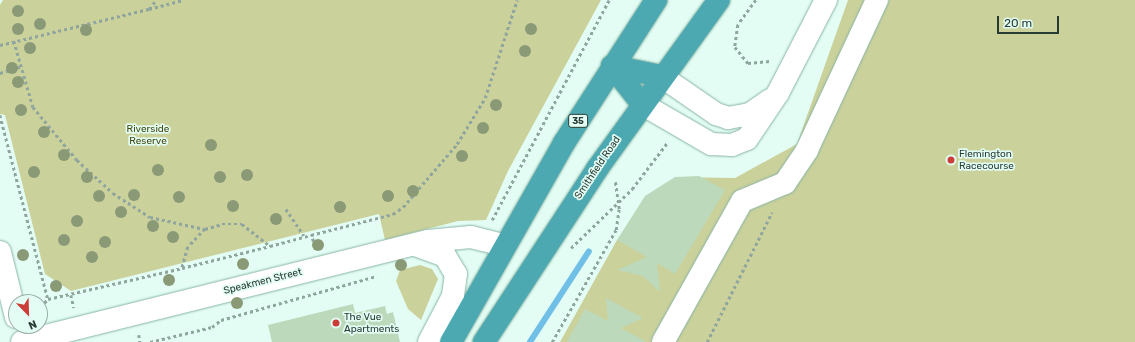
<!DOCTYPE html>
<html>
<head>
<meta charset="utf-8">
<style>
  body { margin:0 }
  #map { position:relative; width:1135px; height:342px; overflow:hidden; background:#e3fdf4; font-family:Rubik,sans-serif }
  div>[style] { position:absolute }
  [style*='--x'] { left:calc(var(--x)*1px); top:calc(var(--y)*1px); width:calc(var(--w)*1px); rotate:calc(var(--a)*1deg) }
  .green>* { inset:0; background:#cad19b }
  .stream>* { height:6px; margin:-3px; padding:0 3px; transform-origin:3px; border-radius:3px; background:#70bfe7 }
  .building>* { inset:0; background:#bdd9bb }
  .path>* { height:2.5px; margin-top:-1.25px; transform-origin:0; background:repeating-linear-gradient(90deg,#8fa59e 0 3px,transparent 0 6px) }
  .roads { filter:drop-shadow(0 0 1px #89b4a6) drop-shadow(0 0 1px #89b4a6) }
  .minor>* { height:22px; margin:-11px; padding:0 11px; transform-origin:11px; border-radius:11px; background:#fff }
  .highway>* { height:22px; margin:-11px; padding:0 11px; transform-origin:11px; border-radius:11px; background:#4da9b1 }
  .trees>* { width:12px; height:12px; margin:-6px; border-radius:50%; background:#8a9976 }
  .dots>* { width:11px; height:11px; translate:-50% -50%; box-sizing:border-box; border:2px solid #e3fdf4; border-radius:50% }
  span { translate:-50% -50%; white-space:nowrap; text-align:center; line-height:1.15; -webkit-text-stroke:3.5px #e3fdf4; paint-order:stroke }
  .shield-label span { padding:1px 3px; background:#e3fdf4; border:1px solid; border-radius:3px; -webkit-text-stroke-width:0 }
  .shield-label { font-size:9px; color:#293b35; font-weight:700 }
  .park-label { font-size:10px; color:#42470f }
  .poi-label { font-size:10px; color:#293b35 }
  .left { translate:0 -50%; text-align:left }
  .street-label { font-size:10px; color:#293b35 }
  .north { position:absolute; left:8px; top:294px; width:40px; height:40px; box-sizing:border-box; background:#e3fdf4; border:1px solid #99afa8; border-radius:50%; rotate:157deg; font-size:11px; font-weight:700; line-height:16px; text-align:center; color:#293b35 }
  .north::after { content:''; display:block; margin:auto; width:14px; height:18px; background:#cc3d39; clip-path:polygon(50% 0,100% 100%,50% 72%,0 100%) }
  .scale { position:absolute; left:997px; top:16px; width:62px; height:18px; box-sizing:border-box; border:2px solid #293b35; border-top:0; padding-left:5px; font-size:12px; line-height:14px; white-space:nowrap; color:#293b35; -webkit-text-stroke:3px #e3fdf4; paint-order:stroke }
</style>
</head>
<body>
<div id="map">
  <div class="green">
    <div style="clip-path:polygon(3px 0,601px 0,508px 171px,486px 220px,458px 221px,385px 240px,379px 214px,71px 291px,45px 274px,5px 115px,0 114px,0 5px)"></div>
    <div style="clip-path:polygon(848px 0,1135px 0,1135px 342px,560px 342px,617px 240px,675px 177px,735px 178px,797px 144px)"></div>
    <div style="clip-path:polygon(420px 265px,432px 269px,438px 279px,421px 320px,408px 309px,396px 281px,400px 270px)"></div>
  </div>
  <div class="stream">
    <div style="--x:530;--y:342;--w:108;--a:-57"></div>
  </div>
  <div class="building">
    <div style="clip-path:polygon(699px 176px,725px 190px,675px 274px,657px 263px,660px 292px,643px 276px,617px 270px,647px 257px,617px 240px,645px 196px,675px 177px)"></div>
    <div style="clip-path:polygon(606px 298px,643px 318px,621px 328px,647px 342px,567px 342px,585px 309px,608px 321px)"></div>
    <div style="clip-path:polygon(353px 304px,355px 313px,385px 306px,387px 314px,393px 312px,400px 342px,272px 342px,268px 325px)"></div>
  </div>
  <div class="path">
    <div style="--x:756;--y:0;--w:31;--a:126"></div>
    <div style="--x:738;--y:25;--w:22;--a:98"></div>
    <div style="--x:735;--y:47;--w:21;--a:51"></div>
    <div style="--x:748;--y:63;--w:22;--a:-5"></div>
    <div style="--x:149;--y:9;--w:34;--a:-15"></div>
    <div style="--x:14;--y:41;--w:69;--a:73.9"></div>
    <div style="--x:33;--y:107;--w:69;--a:50.3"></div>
    <div style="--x:77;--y:160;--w:49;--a:42.5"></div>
    <div style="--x:113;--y:193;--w:44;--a:33"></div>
    <div style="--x:150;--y:217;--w:56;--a:12.3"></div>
    <div style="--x:205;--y:229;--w:18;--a:-16"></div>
    <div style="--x:222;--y:224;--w:20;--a:0"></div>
    <div style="--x:242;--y:224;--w:36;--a:38"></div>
    <div style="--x:270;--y:246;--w:42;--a:-15"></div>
    <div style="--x:0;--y:45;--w:153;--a:-13.6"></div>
    <div style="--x:149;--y:9;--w:11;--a:-52"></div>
    <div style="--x:0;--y:73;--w:21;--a:-17"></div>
    <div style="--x:0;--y:115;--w:190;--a:75.4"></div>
    <div style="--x:48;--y:299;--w:138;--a:-13"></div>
    <div style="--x:286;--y:209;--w:32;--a:56"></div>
    <div style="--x:492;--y:220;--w:249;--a:-62"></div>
    <div style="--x:205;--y:229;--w:25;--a:133"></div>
    <div style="--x:188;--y:247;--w:22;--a:106"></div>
    <div style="--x:182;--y:268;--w:91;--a:-14"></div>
    <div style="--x:315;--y:247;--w:13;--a:-108"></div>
    <div style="--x:311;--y:235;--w:85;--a:-14.4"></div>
    <div style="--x:393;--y:214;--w:12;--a:-35"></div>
    <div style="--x:403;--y:207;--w:83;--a:-49.4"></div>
    <div style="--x:457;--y:144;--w:54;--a:-58.7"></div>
    <div style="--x:485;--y:98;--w:103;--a:-71.9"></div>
    <div style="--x:571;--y:248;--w:85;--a:-44"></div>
    <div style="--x:632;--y:189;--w:58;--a:-52.7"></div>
    <div style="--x:71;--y:295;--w:13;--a:77"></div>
    <div style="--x:40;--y:307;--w:11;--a:-45"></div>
    <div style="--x:139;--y:335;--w:7;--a:82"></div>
    <div style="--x:150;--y:342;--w:64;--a:-13.6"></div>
    <div style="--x:212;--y:327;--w:11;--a:-38"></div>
    <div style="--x:221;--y:320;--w:162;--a:-15.8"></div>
    <div style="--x:552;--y:342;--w:129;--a:-60.3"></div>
    <div style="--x:616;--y:230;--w:21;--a:-82"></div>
    <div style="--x:619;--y:209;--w:28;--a:-98"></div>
    <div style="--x:707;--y:342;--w:145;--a:-63.4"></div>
  </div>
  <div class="roads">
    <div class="minor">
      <div style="--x:661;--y:76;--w:67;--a:34.6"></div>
      <div style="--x:716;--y:114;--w:13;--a:18"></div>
      <div style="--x:728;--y:118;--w:22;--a:-10"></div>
      <div style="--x:750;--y:114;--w:24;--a:-35"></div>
      <div style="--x:642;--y:104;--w:80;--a:30.1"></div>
      <div style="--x:711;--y:144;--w:21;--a:3"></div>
      <div style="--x:732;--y:145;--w:16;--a:-22"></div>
      <div style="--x:747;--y:139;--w:55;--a:-56"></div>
      <div style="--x:778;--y:93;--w:105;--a:-62.7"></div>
      <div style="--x:415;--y:245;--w:32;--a:20"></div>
      <div style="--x:445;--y:256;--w:21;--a:59"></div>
      <div style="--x:456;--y:274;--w:22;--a:98"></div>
      <div style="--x:453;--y:296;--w:52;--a:117.6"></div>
      <div style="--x:0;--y:252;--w:67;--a:76.2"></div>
      <div style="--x:22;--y:342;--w:418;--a:-14"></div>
      <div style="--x:428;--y:241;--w:43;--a:-5.3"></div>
      <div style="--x:471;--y:237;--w:34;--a:14"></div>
      <div style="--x:663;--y:342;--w:162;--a:-60.7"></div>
      <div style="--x:742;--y:201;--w:47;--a:-22.7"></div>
      <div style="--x:785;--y:183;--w:40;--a:-56"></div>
      <div style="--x:807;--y:150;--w:166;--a:-65"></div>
    </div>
    <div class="highway">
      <div style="--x:612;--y:66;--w:50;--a:11.5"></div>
      <div style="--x:612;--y:66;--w:48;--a:51.7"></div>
      <div style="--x:451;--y:342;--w:229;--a:-60.4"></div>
      <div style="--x:564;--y:143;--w:170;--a:-57.2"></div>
      <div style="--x:484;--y:342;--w:207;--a:-56.8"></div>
      <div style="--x:597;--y:169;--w:208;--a:-54.2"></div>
    </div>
  </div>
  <div class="trees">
    <div style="left:18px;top:11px"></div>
    <div style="left:40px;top:24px"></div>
    <div style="left:18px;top:29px"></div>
    <div style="left:531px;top:29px"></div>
    <div style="left:86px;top:30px"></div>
    <div style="left:30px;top:48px"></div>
    <div style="left:525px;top:51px"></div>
    <div style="left:12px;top:68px"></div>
    <div style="left:18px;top:82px"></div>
    <div style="left:496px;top:105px"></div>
    <div style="left:21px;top:110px"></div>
    <div style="left:483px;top:128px"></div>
    <div style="left:44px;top:132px"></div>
    <div style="left:211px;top:145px"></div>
    <div style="left:64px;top:155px"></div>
    <div style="left:462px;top:156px"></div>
    <div style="left:158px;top:170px"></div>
    <div style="left:34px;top:172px"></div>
    <div style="left:247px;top:175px"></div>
    <div style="left:87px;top:177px"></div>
    <div style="left:220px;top:177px"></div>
    <div style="left:413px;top:191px"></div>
    <div style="left:134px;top:195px"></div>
    <div style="left:99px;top:196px"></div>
    <div style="left:388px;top:196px"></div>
    <div style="left:179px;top:197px"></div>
    <div style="left:233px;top:206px"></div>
    <div style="left:340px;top:207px"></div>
    <div style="left:121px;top:212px"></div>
    <div style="left:276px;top:219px"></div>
    <div style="left:77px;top:221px"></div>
    <div style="left:153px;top:226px"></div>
    <div style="left:173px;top:237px"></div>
    <div style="left:64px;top:240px"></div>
    <div style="left:105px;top:242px"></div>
    <div style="left:318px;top:245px"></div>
    <div style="left:23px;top:255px"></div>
    <div style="left:92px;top:257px"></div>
    <div style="left:243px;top:264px"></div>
    <div style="left:401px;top:265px"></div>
    <div style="left:169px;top:280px"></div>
    <div style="left:56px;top:286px"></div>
    <div style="left:237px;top:303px"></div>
  </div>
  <div class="dots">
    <div style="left:951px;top:160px;background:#cc3d39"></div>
    <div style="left:336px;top:323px;background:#cc3d39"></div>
  </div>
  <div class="shield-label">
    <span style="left:578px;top:121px">35</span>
  </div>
  <div class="park-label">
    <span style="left:148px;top:135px">Riverside<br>Reserve</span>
  </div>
  <div class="poi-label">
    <span class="left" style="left:959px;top:160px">Flemington<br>Racecourse</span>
    <span class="left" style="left:344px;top:323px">The Vue<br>Apartments</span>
  </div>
  <div class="street-label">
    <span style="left:598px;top:168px;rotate:-56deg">Smithfield Road</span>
    <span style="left:263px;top:282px;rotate:-14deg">Speakmen Street</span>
  </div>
  <div class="north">N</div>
  <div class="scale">20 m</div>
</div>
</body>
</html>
